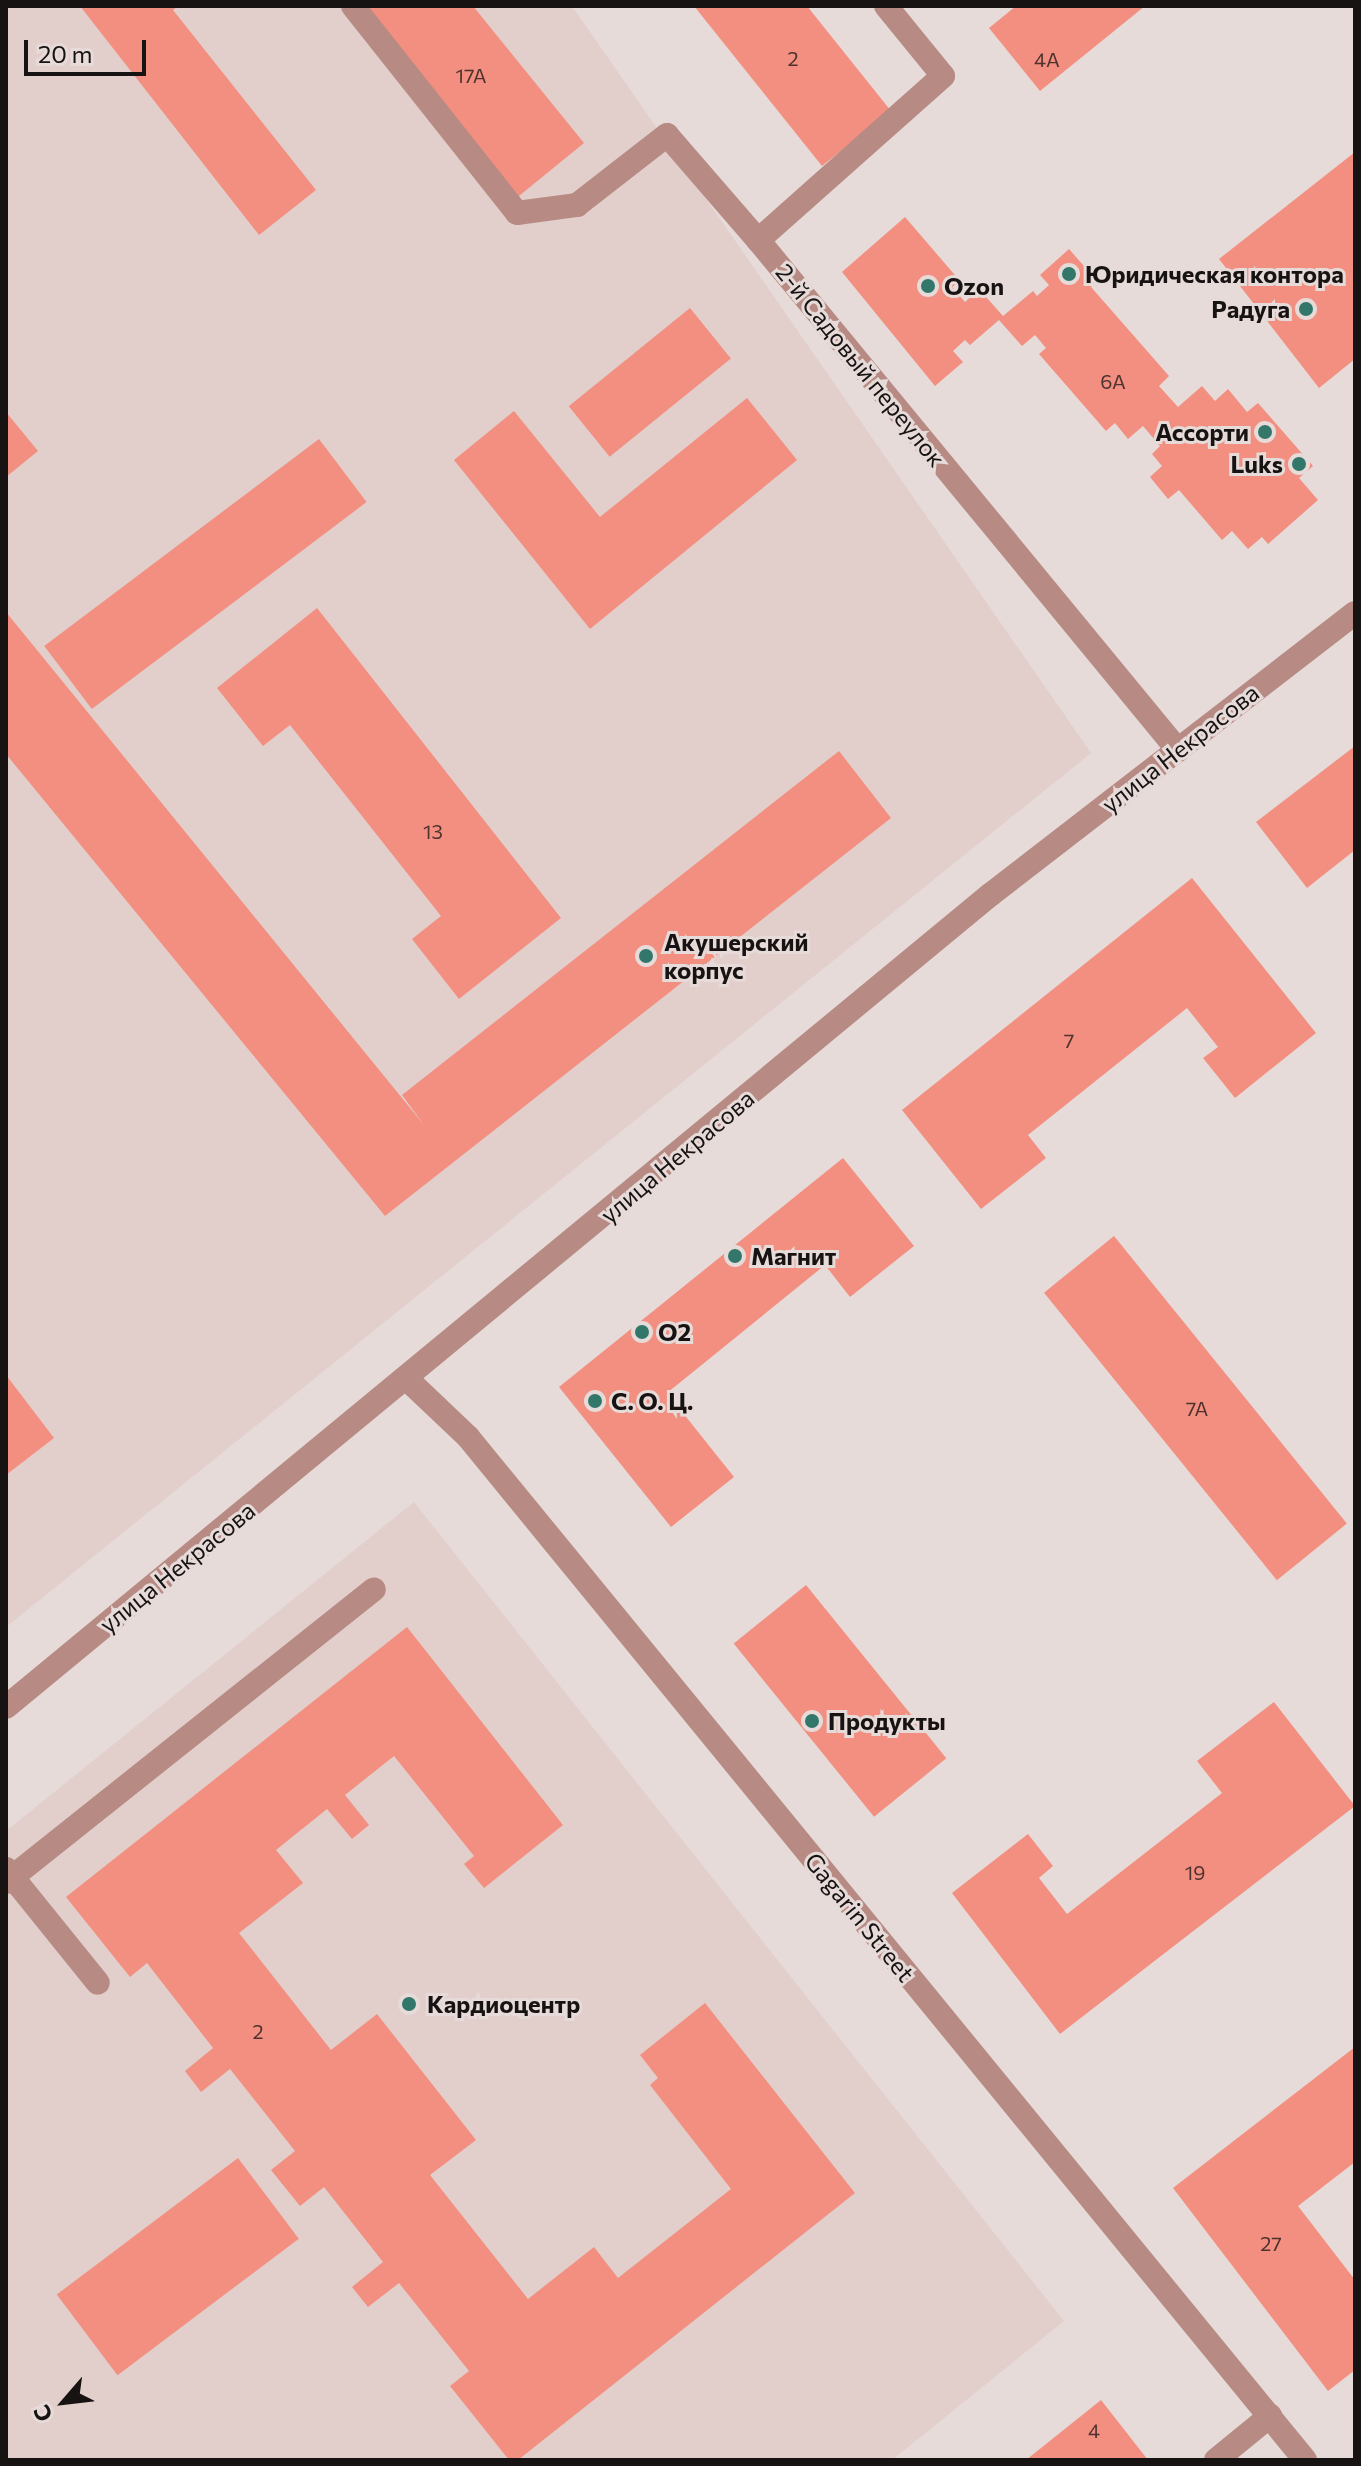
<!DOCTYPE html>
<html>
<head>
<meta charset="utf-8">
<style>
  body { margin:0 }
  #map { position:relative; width:1361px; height:2466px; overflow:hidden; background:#e6dbd9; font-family:Commissioner,sans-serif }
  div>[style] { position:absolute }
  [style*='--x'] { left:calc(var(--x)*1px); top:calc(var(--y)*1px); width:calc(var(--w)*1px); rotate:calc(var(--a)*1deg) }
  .built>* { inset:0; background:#e2cecb }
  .building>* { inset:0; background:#f28f80; transform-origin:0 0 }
  .minor>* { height:24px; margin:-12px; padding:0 12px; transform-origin:12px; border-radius:12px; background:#b78b84 }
  .dots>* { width:22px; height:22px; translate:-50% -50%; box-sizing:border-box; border:4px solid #e6dbd9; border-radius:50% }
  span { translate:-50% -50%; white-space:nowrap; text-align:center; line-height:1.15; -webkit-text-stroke:6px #e6dbd9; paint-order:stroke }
  .number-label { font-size:20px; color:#4e322e }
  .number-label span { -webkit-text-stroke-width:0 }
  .poi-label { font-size:24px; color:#171312; font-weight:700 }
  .left { translate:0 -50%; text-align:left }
  .right { translate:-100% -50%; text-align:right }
  .street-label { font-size:24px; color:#171312 }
  .frame { position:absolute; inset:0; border:8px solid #171312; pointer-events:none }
  .north { position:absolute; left:24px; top:2362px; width:80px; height:80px; -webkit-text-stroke:6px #e6dbd9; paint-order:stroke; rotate:242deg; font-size:22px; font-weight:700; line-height:32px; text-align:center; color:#171312 }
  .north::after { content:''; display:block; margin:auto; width:28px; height:36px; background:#171312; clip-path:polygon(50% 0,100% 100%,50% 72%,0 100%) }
  .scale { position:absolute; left:24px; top:40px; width:122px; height:36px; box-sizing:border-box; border:4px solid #171312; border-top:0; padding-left:10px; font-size:24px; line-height:28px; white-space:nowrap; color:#171312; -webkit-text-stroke:6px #e6dbd9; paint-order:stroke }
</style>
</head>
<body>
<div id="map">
  <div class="built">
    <div style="clip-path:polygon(6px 6px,572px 6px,1091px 753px,6px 1627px)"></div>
    <div style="clip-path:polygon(414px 1502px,1064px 2321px,892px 2460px,6px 2460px,6px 1831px)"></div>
  </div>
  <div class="building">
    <div style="clip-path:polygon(80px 6px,178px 6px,173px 10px,316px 190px,259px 235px)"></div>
    <div style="clip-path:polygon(357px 6px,473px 6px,584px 143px,514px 200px)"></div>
    <div style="clip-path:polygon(694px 6px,807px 6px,891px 111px,822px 166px)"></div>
    <div style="clip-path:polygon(1016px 6px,1145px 6px,1040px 91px,989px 28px)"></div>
    <div style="clip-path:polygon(1355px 152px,1355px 359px,1319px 388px,1219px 259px)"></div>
    <div style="clip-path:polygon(905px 217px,960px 281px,952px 287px,965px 302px,979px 289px,1003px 316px,1033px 291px,1037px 296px,1049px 285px,1040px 275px,1069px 249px,1097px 281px,1091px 287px,1169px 376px,1159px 386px,1178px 407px,1202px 386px,1215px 401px,1228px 389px,1247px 412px,1258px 403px,1313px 466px,1299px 478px,1318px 500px,1268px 544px,1262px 537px,1248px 549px,1232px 531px,1222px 540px,1179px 490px,1168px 499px,1150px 477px,1162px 466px,1152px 454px,1160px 446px,1143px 426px,1128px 439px,1115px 423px,1106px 431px,1039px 354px,1046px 348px,1035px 335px,1022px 346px,999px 320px,970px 345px,965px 340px,953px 351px,963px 362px,935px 386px,842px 272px)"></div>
    <div style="left:690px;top:308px;width:65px;height:156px;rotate:51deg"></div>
    <div style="clip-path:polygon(747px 398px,797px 460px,590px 629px,454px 460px,514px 411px,600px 517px)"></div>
    <div style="clip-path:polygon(6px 412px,38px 451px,6px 477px)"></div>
    <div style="left:319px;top:439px;width:79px;height:344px;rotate:53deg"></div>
    <div style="clip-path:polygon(317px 608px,561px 918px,459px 999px,412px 939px,441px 916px,290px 725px,263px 746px,217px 688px)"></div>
    <div style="clip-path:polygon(6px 612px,424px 1125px,402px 1095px,839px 751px,891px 818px,385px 1216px,6px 754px)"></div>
    <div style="clip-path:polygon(1355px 746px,1355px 850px,1307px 888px,1256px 822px)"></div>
    <div style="clip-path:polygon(1192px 878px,1316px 1033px,1235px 1098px,1203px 1058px,1218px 1047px,1187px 1008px,1028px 1135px,1046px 1158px,981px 1209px,902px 1110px)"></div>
    <div style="clip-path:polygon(843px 1158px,914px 1246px,850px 1297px,825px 1265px,667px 1393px,734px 1477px,671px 1527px,559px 1387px)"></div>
    <div style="left:1114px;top:1236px;width:370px;height:90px;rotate:51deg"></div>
    <div style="clip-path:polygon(6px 1375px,54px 1438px,6px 1475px)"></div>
    <div style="left:806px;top:1585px;width:223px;height:93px;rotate:51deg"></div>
    <div style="clip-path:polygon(407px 1627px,563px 1825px,484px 1888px,464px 1864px,474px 1856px,394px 1756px,345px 1795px,369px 1825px,352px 1839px,327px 1809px,276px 1850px,303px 1883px,239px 1933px,331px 2050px,377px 2014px,476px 2140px,430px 2175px,528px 2299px,594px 2247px,618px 2278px,731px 2189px,650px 2085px,658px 2078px,640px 2055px,705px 2003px,855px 2193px,518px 2460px,509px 2460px,450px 2386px,469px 2371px,399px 2283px,368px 2307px,352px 2287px,383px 2262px,324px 2187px,300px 2206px,271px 2170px,295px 2151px,230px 2069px,201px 2092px,185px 2071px,213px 2048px,147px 1963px,130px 1977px,66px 1897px)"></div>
    <div style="clip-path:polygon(1274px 1702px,1355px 1806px,1060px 2034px,952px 1893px,1028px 1834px,1053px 1866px,1039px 1878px,1067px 1914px,1222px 1793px,1197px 1761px)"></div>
    <div style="clip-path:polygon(1355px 2047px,1355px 2162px,1298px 2206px,1355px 2280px,1355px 2370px,1328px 2391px,1173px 2188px)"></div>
    <div style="left:238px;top:2158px;width:101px;height:227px;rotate:53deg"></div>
    <div style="clip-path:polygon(1101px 2400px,1148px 2460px,1026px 2460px)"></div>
  </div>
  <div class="minor">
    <div style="--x:353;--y:6;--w:264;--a:51.6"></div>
    <div style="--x:517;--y:213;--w:61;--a:-7.6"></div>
    <div style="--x:577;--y:205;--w:114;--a:-37.9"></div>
    <div style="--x:667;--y:135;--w:139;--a:49.1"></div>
    <div style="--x:886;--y:6;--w:90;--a:50.8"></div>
    <div style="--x:943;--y:76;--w:247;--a:138.4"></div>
    <div style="--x:758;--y:240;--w:661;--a:50.53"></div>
    <div style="--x:408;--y:1380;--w:83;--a:43.5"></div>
    <div style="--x:468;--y:1437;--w:1322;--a:50.71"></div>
    <div style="--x:6;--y:1707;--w:1276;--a:-39.53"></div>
    <div style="--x:990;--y:895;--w:461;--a:-37.7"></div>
    <div style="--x:6;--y:1869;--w:146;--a:51.1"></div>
    <div style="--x:6;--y:1882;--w:470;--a:-38.5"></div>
    <div style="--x:1216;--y:2460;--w:70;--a:-39.2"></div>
  </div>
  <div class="dots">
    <div style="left:1069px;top:274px;background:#32776a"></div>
    <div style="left:928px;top:286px;background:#32776a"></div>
    <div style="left:1306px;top:309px;background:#32776a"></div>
    <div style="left:1265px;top:432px;background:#32776a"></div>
    <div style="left:1299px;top:464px;background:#32776a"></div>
    <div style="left:646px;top:956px;background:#32776a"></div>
    <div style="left:735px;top:1256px;background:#32776a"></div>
    <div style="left:642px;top:1332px;background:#32776a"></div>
    <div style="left:595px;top:1401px;background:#32776a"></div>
    <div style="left:812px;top:1721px;background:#32776a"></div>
    <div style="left:409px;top:2004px;background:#32776a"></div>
  </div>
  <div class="number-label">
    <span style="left:793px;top:58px">2</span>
    <span style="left:1047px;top:59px">4А</span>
    <span style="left:471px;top:75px">17А</span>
    <span style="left:1113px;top:381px">6А</span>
    <span style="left:433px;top:831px">13</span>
    <span style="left:1069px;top:1040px">7</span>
    <span style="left:1197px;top:1408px">7А</span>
    <span style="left:1195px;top:1872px">19</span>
    <span style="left:258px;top:2031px">2</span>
    <span style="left:1271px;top:2243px">27</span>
    <span style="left:1094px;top:2430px">4</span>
  </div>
  <div class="poi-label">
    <span class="left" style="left:1085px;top:274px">Юридическая контора</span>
    <span class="left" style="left:944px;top:286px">Ozon</span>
    <span class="right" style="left:1290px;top:309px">Радуга</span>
    <span class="right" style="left:1249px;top:432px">Ассорти</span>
    <span class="right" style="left:1283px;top:464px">Luks</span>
    <span class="left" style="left:664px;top:956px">Акушерский<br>корпус</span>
    <span class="left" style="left:751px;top:1256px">Магнит</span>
    <span class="left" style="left:658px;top:1332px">O2</span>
    <span class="left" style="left:611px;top:1401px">С. О. Ц.</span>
    <span class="left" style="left:828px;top:1721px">Продукты</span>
    <span class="left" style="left:427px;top:2004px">Кардиоцентр</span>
  </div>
  <div class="street-label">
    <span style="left:861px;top:365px;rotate:51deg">2-й Садовый переулок</span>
    <span style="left:1180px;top:748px;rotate:-38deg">улица Некрасова</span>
    <span style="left:677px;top:1156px;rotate:-40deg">улица Некрасова</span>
    <span style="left:177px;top:1567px;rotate:-39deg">улица Некрасова</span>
    <span style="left:860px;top:1917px;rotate:51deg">Gagarin Street</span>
  </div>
  <div class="frame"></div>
  <div class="north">С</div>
  <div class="scale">20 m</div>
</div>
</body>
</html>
